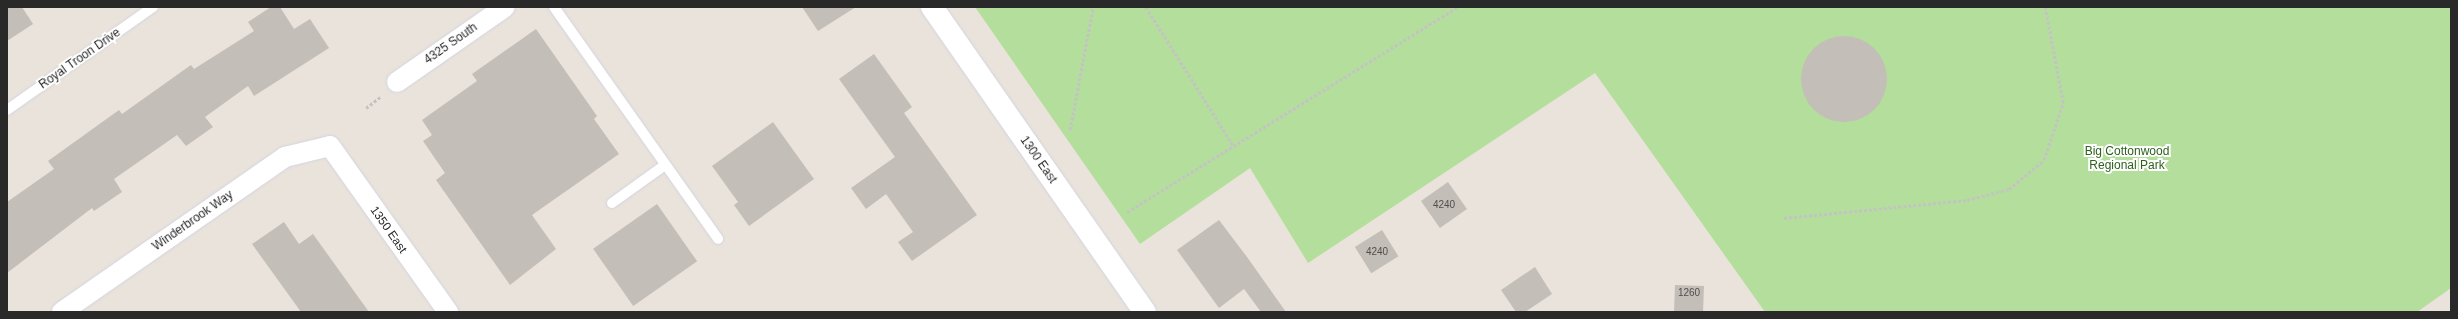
<!DOCTYPE html>
<html>
<head>
<meta charset="utf-8">
<style>
  body { margin:0 }
  #map { position:relative; width:2458px; height:319px; overflow:hidden; background:#eae3db; font-family:Arial,sans-serif }
  div>[style] { position:absolute }
  [style*='--x'] { left:calc(var(--x)*1px); top:calc(var(--y)*1px); width:calc(var(--w)*1px); rotate:calc(var(--a)*1deg) }
  .green>* { inset:0; background:#b4de9b }
  .building>* { inset:0; background:#c3beb7; transform-origin:0 0 }
  .round { border-radius:50% }
  .path>* { height:2.5px; margin-top:-1.25px; transform-origin:0; background:repeating-linear-gradient(90deg,#c3c3c3 0 3px,transparent 0 5px) }
  .roads { filter:drop-shadow(0 0 1px #d1d4e1) drop-shadow(0 0 1px #d1d4e1) }
  .service>* { height:10px; margin:-5px; padding:0 5px; transform-origin:5px; border-radius:5px; background:#fff }
  .minor>* { height:20px; margin:-10px; padding:0 10px; transform-origin:10px; border-radius:10px; background:#fff }
  .secondary>* { height:22px; margin:-11px; padding:0 11px; transform-origin:11px; border-radius:11px; background:#fff }
  span { translate:-50% -50%; white-space:nowrap; text-align:center; line-height:1.15; -webkit-text-stroke:4px #fff; paint-order:stroke }
  .number-label { font-size:10px; color:#504e4c }
  .number-label span { -webkit-text-stroke-width:0 }
  .street-label { font-size:12px; color:#292929 }
  .park-label { font-size:12px; color:#2e601e }
  .frame { position:absolute; inset:0; border:8px solid #292929; pointer-events:none }
</style>
</head>
<body>
<div id="map">
  <div class="green">
    <div style="clip-path:polygon(975px 7px,2451px 7px,2451px 288px,2417px 312px,1765px 312px,1595px 73px,1308px 263px,1250px 168px,1140px 244px)"></div>
  </div>
  <div class="building">
    <div style="clip-path:polygon(7px 7px,22px 7px,33px 24px,7px 41px)"></div>
    <div style="clip-path:polygon(271px 7px,280px 7px,294px 29px,310px 19px,329px 48px,254px 96px,248px 86px,205px 117px,213px 127px,186px 146px,177px 135px,114px 179px,122px 192px,94px 211px,92px 208px,7px 273px,7px 202px,54px 169px,48px 161px,119px 110px,122px 114px,191px 65px,194px 69px,254px 31px,248px 22px)"></div>
    <div style="clip-path:polygon(802px 7px,856px 7px,818px 31px)"></div>
    <div style="clip-path:polygon(536px 29px,597px 116px,594px 119px,619px 154px,532px 215px,556px 249px,510px 285px,436px 180px,445px 173px,423px 141px,432px 135px,422px 120px,477px 81px,472px 74px)"></div>
    <div class="round" style="left:1801px;top:36px;width:86px;height:86px"></div>
    <div style="clip-path:polygon(874px 54px,912px 107px,904px 113px,977px 215px,912px 261px,898px 242px,913px 232px,886px 194px,866px 209px,851px 188px,895px 157px,839px 79px)"></div>
    <div style="clip-path:polygon(773px 122px,814px 179px,749px 226px,734px 205px,738px 202px,712px 166px)"></div>
    <div style="left:1448px;top:182px;width:33px;height:33px;rotate:55deg"></div>
    <div style="left:657px;top:204px;width:70px;height:78px;rotate:55deg"></div>
    <div style="clip-path:polygon(1219px 220px,1247px 257px,1286px 312px,1261px 312px,1244px 289px,1219px 308px,1177px 250px)"></div>
    <div style="clip-path:polygon(284px 222px,299px 244px,313px 234px,369px 312px,301px 312px,252px 244px)"></div>
    <div style="left:1382px;top:230px;width:31px;height:32px;rotate:58deg"></div>
    <div style="clip-path:polygon(1535px 267px,1552px 294px,1525px 312px,1516px 312px,1501px 290px)"></div>
    <div style="left:1675px;top:285px;width:29px;height:27px;rotate:2deg"></div>
  </div>
  <div class="path">
    <div style="--x:1146;--y:7;--w:163;--a:57.8"></div>
    <div style="--x:366;--y:108;--w:18;--a:-38"></div>
    <div style="--x:1070;--y:130;--w:125;--a:-79.4"></div>
    <div style="--x:1127;--y:212;--w:388;--a:-31.8"></div>
    <div style="--x:1784;--y:218;--w:184;--a:-5.6"></div>
    <div style="--x:1967;--y:200;--w:43;--a:-14.7"></div>
    <div style="--x:2009;--y:189;--w:45;--a:-39.6"></div>
    <div style="--x:2044;--y:160;--w:60;--a:-71.6"></div>
    <div style="--x:2063;--y:103;--w:98;--a:-100.6"></div>
  </div>
  <div class="roads">
    <div class="service">
      <div style="--x:554;--y:7;--w:284;--a:54.7"></div>
      <div style="--x:7;--y:110;--w:179;--a:-35.2"></div>
      <div style="--x:612;--y:203;--w:65;--a:-35.6"></div>
    </div>
    <div class="minor">
      <div style="--x:397;--y:82;--w:131;--a:-34.8"></div>
      <div style="--x:62;--y:312;--w:272;--a:-34.8"></div>
      <div style="--x:285;--y:157;--w:46;--a:-13.7"></div>
      <div style="--x:330;--y:146;--w:204;--a:54.6"></div>
    </div>
    <div class="secondary">
      <div style="--x:932;--y:7;--w:372;--a:55.1"></div>
    </div>
  </div>
  <div class="number-label">
    <span style="left:1444px;top:205px">4240</span>
    <span style="left:1377px;top:252px">4240</span>
    <span style="left:1689px;top:293px">1260</span>
  </div>
  <div class="street-label">
    <span style="left:451px;top:44px;rotate:-35deg">4325 South</span>
    <span style="left:80px;top:59px;rotate:-35deg">Royal Troon Drive</span>
    <span style="left:1038px;top:160px;rotate:55deg">1300 East</span>
    <span style="left:193px;top:221px;rotate:-35deg">Winderbrook Way</span>
    <span style="left:388px;top:230px;rotate:55deg">1350 East</span>
  </div>
  <div class="park-label">
    <span style="left:2127px;top:159px">Big Cottonwood<br>Regional Park</span>
  </div>
  <div class="frame"></div>
</div>
</body>
</html>
